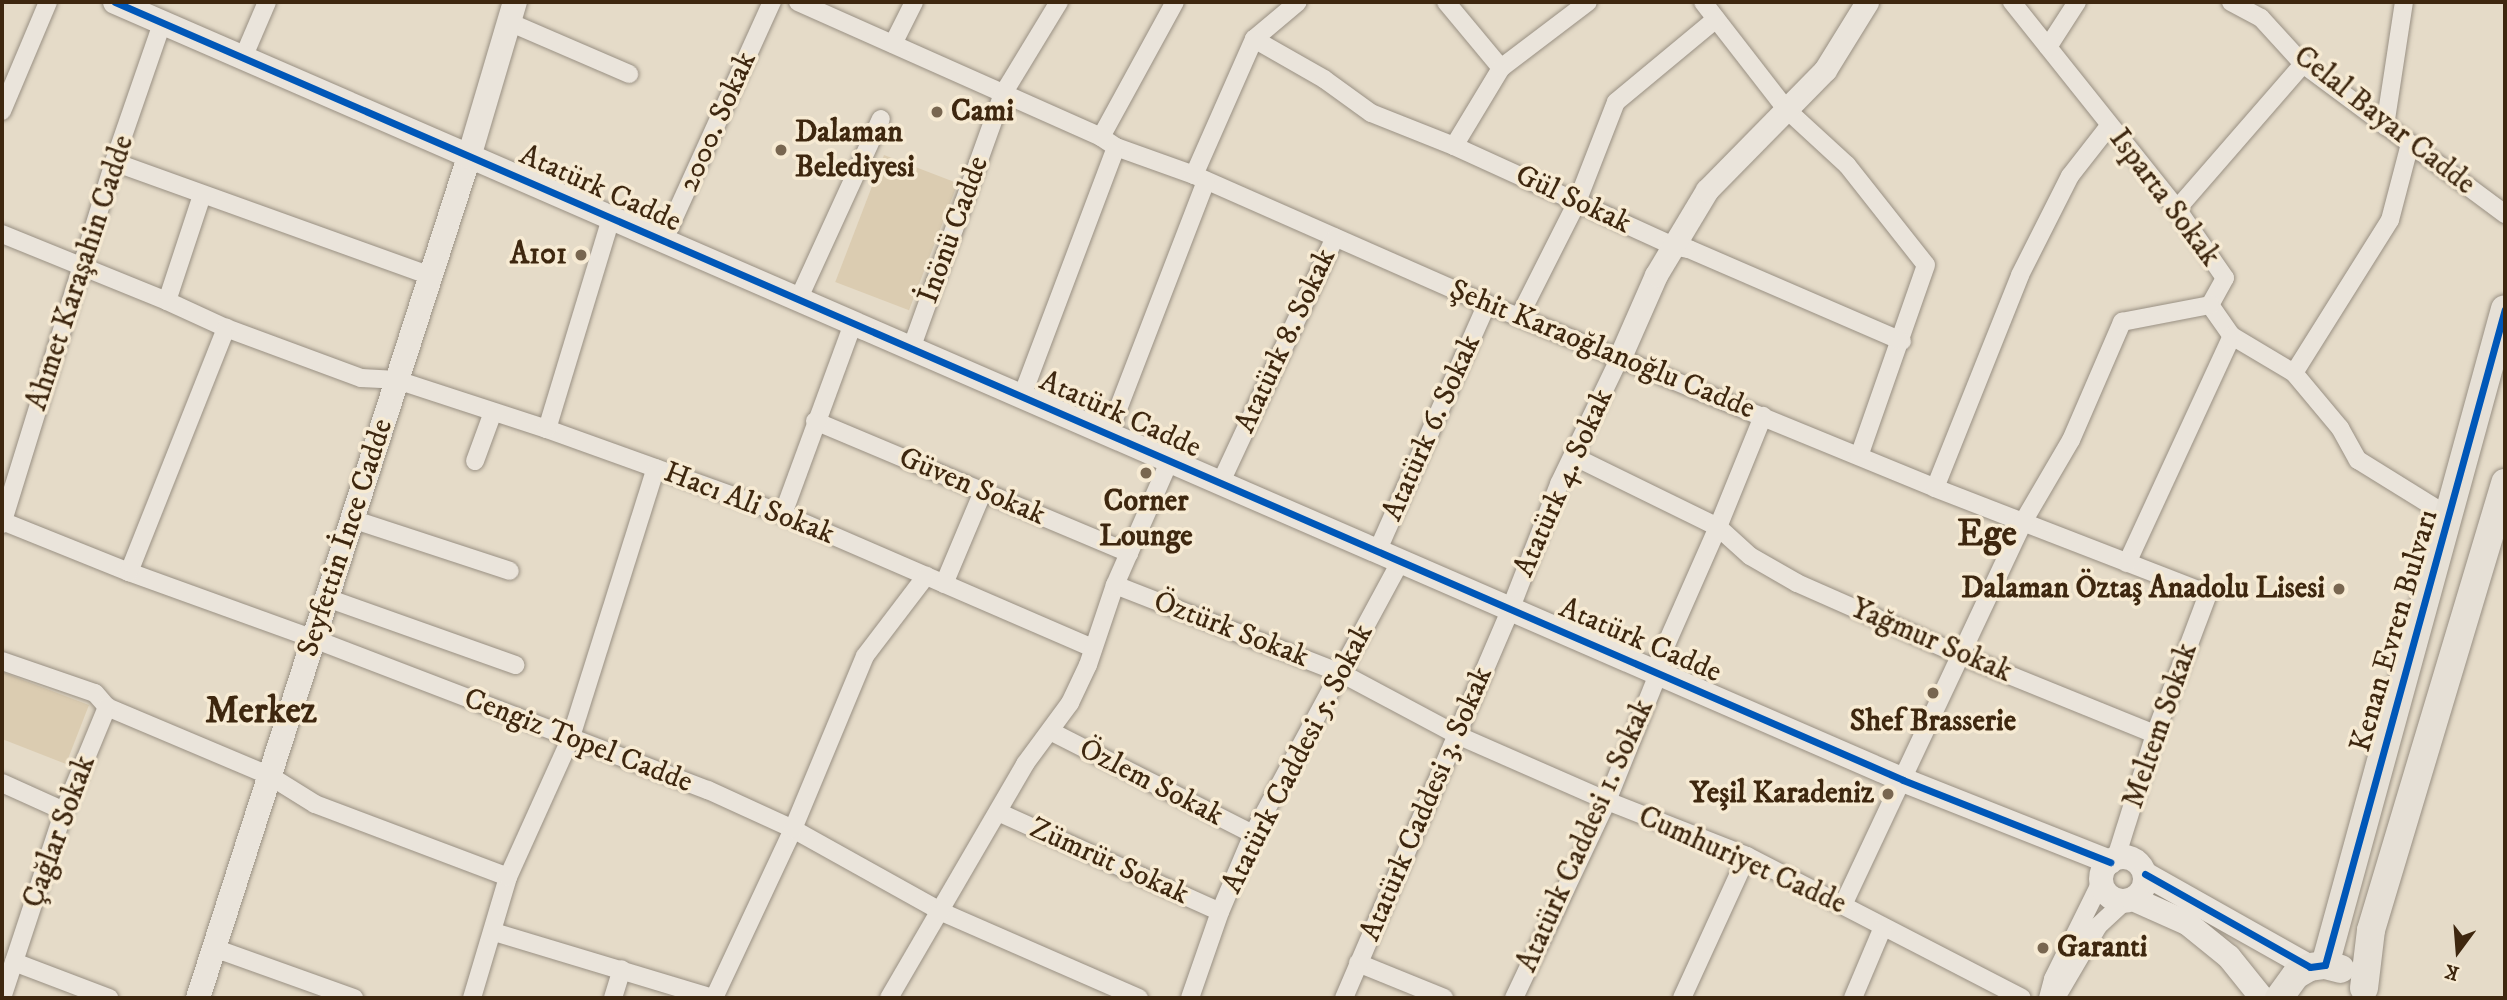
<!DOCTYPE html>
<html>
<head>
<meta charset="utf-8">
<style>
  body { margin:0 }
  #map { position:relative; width:2507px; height:1000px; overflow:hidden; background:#e5dbc8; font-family:"IM FELL DW Pica",serif }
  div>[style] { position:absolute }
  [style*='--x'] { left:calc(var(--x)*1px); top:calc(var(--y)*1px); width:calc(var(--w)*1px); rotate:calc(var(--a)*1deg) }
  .green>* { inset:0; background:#dbccb1; transform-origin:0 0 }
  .roads { filter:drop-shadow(0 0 2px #999083) drop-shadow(0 0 2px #999083) }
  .minor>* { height:18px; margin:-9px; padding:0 9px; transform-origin:9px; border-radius:9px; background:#eae4db }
  .tertiary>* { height:23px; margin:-11.5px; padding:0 11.5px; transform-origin:11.5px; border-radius:11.5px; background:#eae4db }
  .secondary>* { height:24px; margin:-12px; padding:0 12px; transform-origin:12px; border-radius:12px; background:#eae4db }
  .secondary>.ring { margin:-12px; padding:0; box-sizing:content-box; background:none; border:24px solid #eae4db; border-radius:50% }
  .primary>* { height:28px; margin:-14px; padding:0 14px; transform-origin:14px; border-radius:14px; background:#e6e0d6 }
  .cycleway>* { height:7px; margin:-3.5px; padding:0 3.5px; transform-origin:3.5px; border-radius:3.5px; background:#0057b8 }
  .dots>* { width:19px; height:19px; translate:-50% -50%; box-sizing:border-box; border:4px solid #f6ead3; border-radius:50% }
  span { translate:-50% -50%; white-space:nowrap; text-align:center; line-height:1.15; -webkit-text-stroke:7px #f6ead3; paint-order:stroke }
  .poi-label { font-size:30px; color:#3e270f; font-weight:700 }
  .left { translate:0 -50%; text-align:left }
  .right { translate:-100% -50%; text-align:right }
  .street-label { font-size:30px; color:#3e270f }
  .district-label { font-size:37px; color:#3e270f; font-weight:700 }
  .frame { position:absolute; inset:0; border:4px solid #3e270f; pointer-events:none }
  .north { position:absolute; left:2423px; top:916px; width:70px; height:70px; -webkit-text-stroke:5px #f6ead3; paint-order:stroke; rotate:196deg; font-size:19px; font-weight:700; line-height:28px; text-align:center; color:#3e270f }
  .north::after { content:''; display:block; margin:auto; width:24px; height:32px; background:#3e270f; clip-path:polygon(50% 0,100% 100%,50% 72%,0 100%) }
</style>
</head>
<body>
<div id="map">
  <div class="green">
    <div style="left:884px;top:155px;width:79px;height:136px;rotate:21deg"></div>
    <div style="clip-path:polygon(2px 672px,89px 705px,66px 764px,2px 739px)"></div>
  </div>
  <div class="roads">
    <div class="minor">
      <div style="--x:798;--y:2;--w:332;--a:24"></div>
      <div style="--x:1101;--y:137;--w:18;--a:34"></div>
      <div style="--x:1116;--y:147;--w:83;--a:19.7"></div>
      <div style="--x:1194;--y:175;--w:320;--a:23.8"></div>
      <div style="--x:1487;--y:304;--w:484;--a:22.3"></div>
      <div style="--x:1935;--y:488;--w:293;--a:21.2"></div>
      <div style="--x:2208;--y:594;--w:150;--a:110.7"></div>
      <div style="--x:2155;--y:734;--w:130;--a:107.5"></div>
      <div style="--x:1446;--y:2;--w:86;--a:50.2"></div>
      <div style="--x:1703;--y:2;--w:135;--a:52.2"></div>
      <div style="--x:1786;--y:109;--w:83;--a:42.6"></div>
      <div style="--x:1847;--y:165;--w:127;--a:51.7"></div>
      <div style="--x:1926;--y:265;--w:202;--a:109.3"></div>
      <div style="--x:2012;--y:2;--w:265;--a:51.4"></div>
      <div style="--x:2177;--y:209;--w:84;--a:55.2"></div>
      <div style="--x:2225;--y:278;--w:31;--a:119"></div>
      <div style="--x:2210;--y:305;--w:38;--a:55"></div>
      <div style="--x:2232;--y:336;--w:72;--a:30.8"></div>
      <div style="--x:2294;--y:373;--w:72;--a:50.1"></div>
      <div style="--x:2340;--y:428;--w:37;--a:61"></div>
      <div style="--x:2358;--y:460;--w:108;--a:31.8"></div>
      <div style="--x:2231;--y:2;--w:34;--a:28"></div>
      <div style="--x:2261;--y:18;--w:62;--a:47.6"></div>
      <div style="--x:2303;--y:64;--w:252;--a:36.6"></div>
      <div style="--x:509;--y:22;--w:131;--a:23.4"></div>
      <div style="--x:1254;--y:39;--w:81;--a:29.7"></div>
      <div style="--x:1324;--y:79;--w:58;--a:35.9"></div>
      <div style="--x:1371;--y:113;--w:89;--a:21.7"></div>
      <div style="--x:1454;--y:146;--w:241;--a:24.5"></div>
      <div style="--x:1673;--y:246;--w:16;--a:11"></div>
      <div style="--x:1689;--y:249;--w:232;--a:23.4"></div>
      <div style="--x:893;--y:44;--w:47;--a:-63.4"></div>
      <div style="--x:2048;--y:47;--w:54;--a:-57.2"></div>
      <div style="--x:243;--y:58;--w:61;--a:-66.8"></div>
      <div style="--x:2;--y:111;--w:118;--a:-67.1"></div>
      <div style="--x:2385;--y:126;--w:125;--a:-81.3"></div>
      <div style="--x:1101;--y:137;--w:154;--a:-61.3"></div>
      <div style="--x:1454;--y:146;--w:91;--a:-58.9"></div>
      <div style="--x:1501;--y:68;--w:109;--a:-37.2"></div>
      <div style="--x:114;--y:162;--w:336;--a:19.8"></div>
      <div style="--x:1194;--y:175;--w:149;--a:-66.2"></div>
      <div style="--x:1254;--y:39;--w:57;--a:-40.1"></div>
      <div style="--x:2177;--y:209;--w:192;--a:-49"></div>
      <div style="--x:2;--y:234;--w:178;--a:22.1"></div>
      <div style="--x:167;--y:301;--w:65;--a:24.6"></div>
      <div style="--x:226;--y:328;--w:144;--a:20.3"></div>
      <div style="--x:361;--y:378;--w:36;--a:3"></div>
      <div style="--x:397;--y:380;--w:158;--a:18.1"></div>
      <div style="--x:547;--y:429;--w:251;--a:19.8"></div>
      <div style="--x:783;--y:514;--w:338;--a:23.4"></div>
      <div style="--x:663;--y:242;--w:264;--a:-65.6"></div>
      <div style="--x:798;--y:300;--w:199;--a:-65.4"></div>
      <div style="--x:167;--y:301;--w:112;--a:-71.7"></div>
      <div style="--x:1519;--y:317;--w:129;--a:-63.2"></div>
      <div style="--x:1577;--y:202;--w:107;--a:-68.7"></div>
      <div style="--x:1616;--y:102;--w:130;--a:-39.7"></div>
      <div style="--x:911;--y:349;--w:271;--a:-70.2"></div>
      <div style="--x:1003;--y:94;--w:108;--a:-58.7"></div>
      <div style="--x:2294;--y:373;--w:181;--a:-57.9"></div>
      <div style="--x:2390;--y:220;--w:79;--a:-75.3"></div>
      <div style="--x:1022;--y:396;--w:266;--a:-69.3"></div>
      <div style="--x:815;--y:421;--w:341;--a:22.8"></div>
      <div style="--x:547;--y:429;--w:220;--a:-73.1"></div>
      <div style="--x:1108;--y:435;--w:272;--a:-68.9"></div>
      <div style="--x:1573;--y:456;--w:161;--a:26.1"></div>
      <div style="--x:1718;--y:527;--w:43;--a:42.2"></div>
      <div style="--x:1750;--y:556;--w:54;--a:29.9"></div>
      <div style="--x:1797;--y:583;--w:178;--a:23.8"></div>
      <div style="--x:1960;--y:655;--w:210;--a:22.1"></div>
      <div style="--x:475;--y:461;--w:52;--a:-69.8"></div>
      <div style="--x:1220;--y:484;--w:272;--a:-65"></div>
      <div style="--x:1935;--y:488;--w:229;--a:-68.2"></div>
      <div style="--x:2020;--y:275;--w:111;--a:-63.2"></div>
      <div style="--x:2070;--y:176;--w:63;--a:-52"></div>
      <div style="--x:783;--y:514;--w:202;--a:-69.8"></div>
      <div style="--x:352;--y:519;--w:166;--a:18.2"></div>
      <div style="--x:2;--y:521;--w:137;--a:21.9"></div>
      <div style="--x:129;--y:572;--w:197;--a:19.9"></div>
      <div style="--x:314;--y:639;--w:422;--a:21"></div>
      <div style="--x:708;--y:790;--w:94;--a:24.6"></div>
      <div style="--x:793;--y:829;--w:171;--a:29.1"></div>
      <div style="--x:942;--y:912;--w:215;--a:23.6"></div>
      <div style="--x:2;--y:524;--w:379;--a:-72.8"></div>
      <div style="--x:114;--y:162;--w:147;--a:-70.9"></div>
      <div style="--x:1377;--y:552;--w:271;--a:-66.1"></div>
      <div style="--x:2127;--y:563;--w:250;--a:-65.2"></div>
      <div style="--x:129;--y:572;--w:263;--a:-68.3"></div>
      <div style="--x:944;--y:584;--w:101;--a:-67.2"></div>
      <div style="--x:1115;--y:585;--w:243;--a:21.3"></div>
      <div style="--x:1341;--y:673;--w:132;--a:28.1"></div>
      <div style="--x:1457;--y:735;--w:164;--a:23.7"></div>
      <div style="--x:1607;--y:801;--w:150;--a:21.4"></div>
      <div style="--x:1747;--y:856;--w:309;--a:27.3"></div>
      <div style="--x:327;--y:598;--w:200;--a:19.6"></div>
      <div style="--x:2;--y:661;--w:98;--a:19"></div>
      <div style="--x:95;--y:693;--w:18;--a:49"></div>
      <div style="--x:107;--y:707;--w:177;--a:22.9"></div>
      <div style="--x:270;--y:776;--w:53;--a:31.9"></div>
      <div style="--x:315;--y:804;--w:206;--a:20.7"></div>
      <div style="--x:1654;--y:672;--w:158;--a:-66.2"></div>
      <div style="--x:1718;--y:527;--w:120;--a:-67.9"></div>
      <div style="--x:1050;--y:731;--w:228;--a:26.9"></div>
      <div style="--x:2;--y:783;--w:68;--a:24.3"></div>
      <div style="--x:998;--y:812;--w:243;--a:24.2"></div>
      <div style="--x:1843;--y:905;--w:423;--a:-64.8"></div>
      <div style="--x:2023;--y:522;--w:95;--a:-59.7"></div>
      <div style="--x:2071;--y:440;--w:129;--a:-66.6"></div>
      <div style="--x:2122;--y:322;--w:90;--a:-10.9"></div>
      <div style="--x:494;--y:932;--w:229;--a:16.8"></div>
      <div style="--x:214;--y:948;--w:149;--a:19.7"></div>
      <div style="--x:14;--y:962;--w:102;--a:20.8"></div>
      <div style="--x:1358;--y:963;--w:93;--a:22.1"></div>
      <div style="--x:2057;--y:996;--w:81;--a:-59.6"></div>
      <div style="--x:2098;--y:926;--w:38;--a:-43"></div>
      <div style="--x:2;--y:998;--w:197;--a:-71.7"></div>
      <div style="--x:64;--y:811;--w:113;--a:-67.5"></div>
      <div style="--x:472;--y:998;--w:126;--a:-73.4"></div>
      <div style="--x:508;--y:877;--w:150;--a:-65.7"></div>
      <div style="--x:570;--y:740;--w:285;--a:-72.5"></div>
      <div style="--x:613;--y:998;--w:30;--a:-73"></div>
      <div style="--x:714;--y:998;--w:187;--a:-64.9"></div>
      <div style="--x:793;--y:829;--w:187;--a:-67.4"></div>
      <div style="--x:865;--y:656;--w:101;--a:-52.7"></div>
      <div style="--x:889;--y:998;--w:271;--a:-59.8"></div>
      <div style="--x:1025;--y:764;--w:76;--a:-53.6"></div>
      <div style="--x:1070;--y:703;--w:42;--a:-64.7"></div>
      <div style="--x:1088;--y:665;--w:84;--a:-71.4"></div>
      <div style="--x:1115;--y:585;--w:134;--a:-66.3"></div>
      <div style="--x:1190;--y:998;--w:91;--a:-70.8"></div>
      <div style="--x:1220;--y:912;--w:85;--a:-67.1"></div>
      <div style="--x:1253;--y:834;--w:309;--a:-61.6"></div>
      <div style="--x:1344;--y:998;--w:422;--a:-66.8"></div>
      <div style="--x:1510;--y:610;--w:135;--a:-68.7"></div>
      <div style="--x:1559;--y:484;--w:141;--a:-64.3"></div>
      <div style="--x:1514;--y:998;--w:218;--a:-64.7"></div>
      <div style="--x:1607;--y:801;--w:137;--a:-68.1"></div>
      <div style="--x:1682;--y:998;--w:156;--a:-65.4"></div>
      <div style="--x:1853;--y:998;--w:77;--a:-67.1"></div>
      <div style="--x:2048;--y:998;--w:20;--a:-75"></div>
      <div style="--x:2053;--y:979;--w:110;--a:-63.7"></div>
    </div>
    <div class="tertiary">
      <div style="--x:1620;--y:357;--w:90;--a:-66.3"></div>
      <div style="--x:1656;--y:275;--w:99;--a:-59"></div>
      <div style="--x:1707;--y:190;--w:168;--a:-45.5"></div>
      <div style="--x:1825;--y:70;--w:80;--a:-58.3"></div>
    </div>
    <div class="secondary">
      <div style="--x:115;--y:2;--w:1950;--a:23.51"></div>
      <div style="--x:1903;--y:780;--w:223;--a:21.6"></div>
      <div class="ring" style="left:2101px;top:857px;width:20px;height:20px"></div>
      <div style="--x:2145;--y:874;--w:189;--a:29.4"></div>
      <div style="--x:2133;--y:899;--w:59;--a:24"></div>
      <div style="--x:2187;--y:923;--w:54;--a:39"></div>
      <div style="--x:2229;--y:957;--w:53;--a:51.2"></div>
      <div style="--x:198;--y:998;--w:884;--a:-72.14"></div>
      <div style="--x:469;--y:157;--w:162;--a:-73.5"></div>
    </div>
    <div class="primary">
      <div style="--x:2325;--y:965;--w:680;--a:-74.66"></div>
      <div style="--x:2364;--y:988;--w:58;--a:-83.1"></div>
      <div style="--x:2371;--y:930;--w:467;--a:-73.3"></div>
      <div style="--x:2279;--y:998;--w:29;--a:-54"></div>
      <div style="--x:2296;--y:975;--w:16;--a:-30"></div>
      <div style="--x:2310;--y:967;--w:15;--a:-8"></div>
      <div style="--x:2325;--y:965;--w:16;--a:14"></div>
    </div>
  </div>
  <div class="cycleway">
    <div style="--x:115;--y:2;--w:1950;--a:23.51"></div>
    <div style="--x:1903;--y:780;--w:223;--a:21.6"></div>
    <div style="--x:2145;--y:874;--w:189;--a:29.4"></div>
    <div style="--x:2310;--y:967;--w:15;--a:-8"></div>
    <div style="--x:2325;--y:965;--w:680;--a:-74.66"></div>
  </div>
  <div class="dots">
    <div style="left:937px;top:112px;background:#786650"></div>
    <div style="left:781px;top:150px;background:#786650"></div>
    <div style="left:581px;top:255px;background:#786650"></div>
    <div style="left:1146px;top:473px;background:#786650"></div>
    <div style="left:2339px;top:589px;background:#786650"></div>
    <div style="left:1933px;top:693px;background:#786650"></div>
    <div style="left:1888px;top:794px;background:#786650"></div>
    <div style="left:2043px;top:948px;background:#786650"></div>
  </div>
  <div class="poi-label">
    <span class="left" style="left:951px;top:112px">Cami</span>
    <span class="left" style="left:795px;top:150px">Dalaman<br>Belediyesi</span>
    <span class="right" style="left:567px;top:255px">A101</span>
    <span style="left:1146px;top:519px">Corner<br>Lounge</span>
    <span class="right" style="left:2325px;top:589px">Dalaman Öztaş Anadolu Lisesi</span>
    <span style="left:1933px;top:722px">Shef Brasserie</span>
    <span class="right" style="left:1874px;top:794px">Yeşil Karadeniz</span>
    <span class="left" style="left:2057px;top:948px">Garanti</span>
  </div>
  <div class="street-label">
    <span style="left:2384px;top:121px;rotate:38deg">Celal Bayar Cadde</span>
    <span style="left:718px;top:122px;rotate:-66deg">2000. Sokak</span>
    <span style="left:600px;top:189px;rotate:24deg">Atatürk Cadde</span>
    <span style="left:2164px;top:198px;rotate:53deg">Isparta Sokak</span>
    <span style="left:1573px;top:200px;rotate:25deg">Gül Sokak</span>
    <span style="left:954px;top:230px;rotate:-70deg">İnönü Cadde</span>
    <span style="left:81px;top:273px;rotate:-72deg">Ahmet Karaşahin Cadde</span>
    <span style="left:1286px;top:341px;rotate:-65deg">Atatürk 8. Sokak</span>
    <span style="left:1602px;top:350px;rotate:22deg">Şehit Karaoğlanoğlu Cadde</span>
    <span style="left:1120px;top:415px;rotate:24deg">Atatürk Cadde</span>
    <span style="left:1432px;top:428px;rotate:-66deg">Atatürk 6. Sokak</span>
    <span style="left:1564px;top:483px;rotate:-66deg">Atatürk 4. Sokak</span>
    <span style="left:972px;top:487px;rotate:23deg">Güven Sokak</span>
    <span style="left:749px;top:504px;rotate:21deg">Hacı Ali Sokak</span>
    <span style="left:346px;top:538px;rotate:-72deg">Seyfettin İnce Cadde</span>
    <span style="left:1231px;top:630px;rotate:21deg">Öztürk Sokak</span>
    <span style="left:2395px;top:631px;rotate:-74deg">Kenan Evren Bulvarı</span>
    <span style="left:1640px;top:641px;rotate:23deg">Atatürk Cadde</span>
    <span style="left:1931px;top:641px;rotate:23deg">Yağmur Sokak</span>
    <span style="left:2161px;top:726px;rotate:-71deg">Meltem Sokak</span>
    <span style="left:578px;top:741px;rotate:21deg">Cengiz Topel Cadde</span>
    <span style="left:1298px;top:759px;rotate:-63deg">Atatürk Caddesi 5. Sokak</span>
    <span style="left:1151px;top:783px;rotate:27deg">Özlem Sokak</span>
    <span style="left:1427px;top:804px;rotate:-67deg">Atatürk Caddesi 3. Sokak</span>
    <span style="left:60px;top:832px;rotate:-70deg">Çağlar Sokak</span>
    <span style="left:1586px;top:836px;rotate:-66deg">Atatürk Caddesi 1. Sokak</span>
    <span style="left:1742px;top:861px;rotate:24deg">Cumhuriyet Cadde</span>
    <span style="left:1109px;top:862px;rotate:24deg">Zümrüt Sokak</span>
  </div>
  <div class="district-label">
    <span style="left:1987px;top:535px">Ege</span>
    <span style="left:261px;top:712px">Merkez</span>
  </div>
  <div class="frame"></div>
  <div class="north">K</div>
</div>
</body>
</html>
